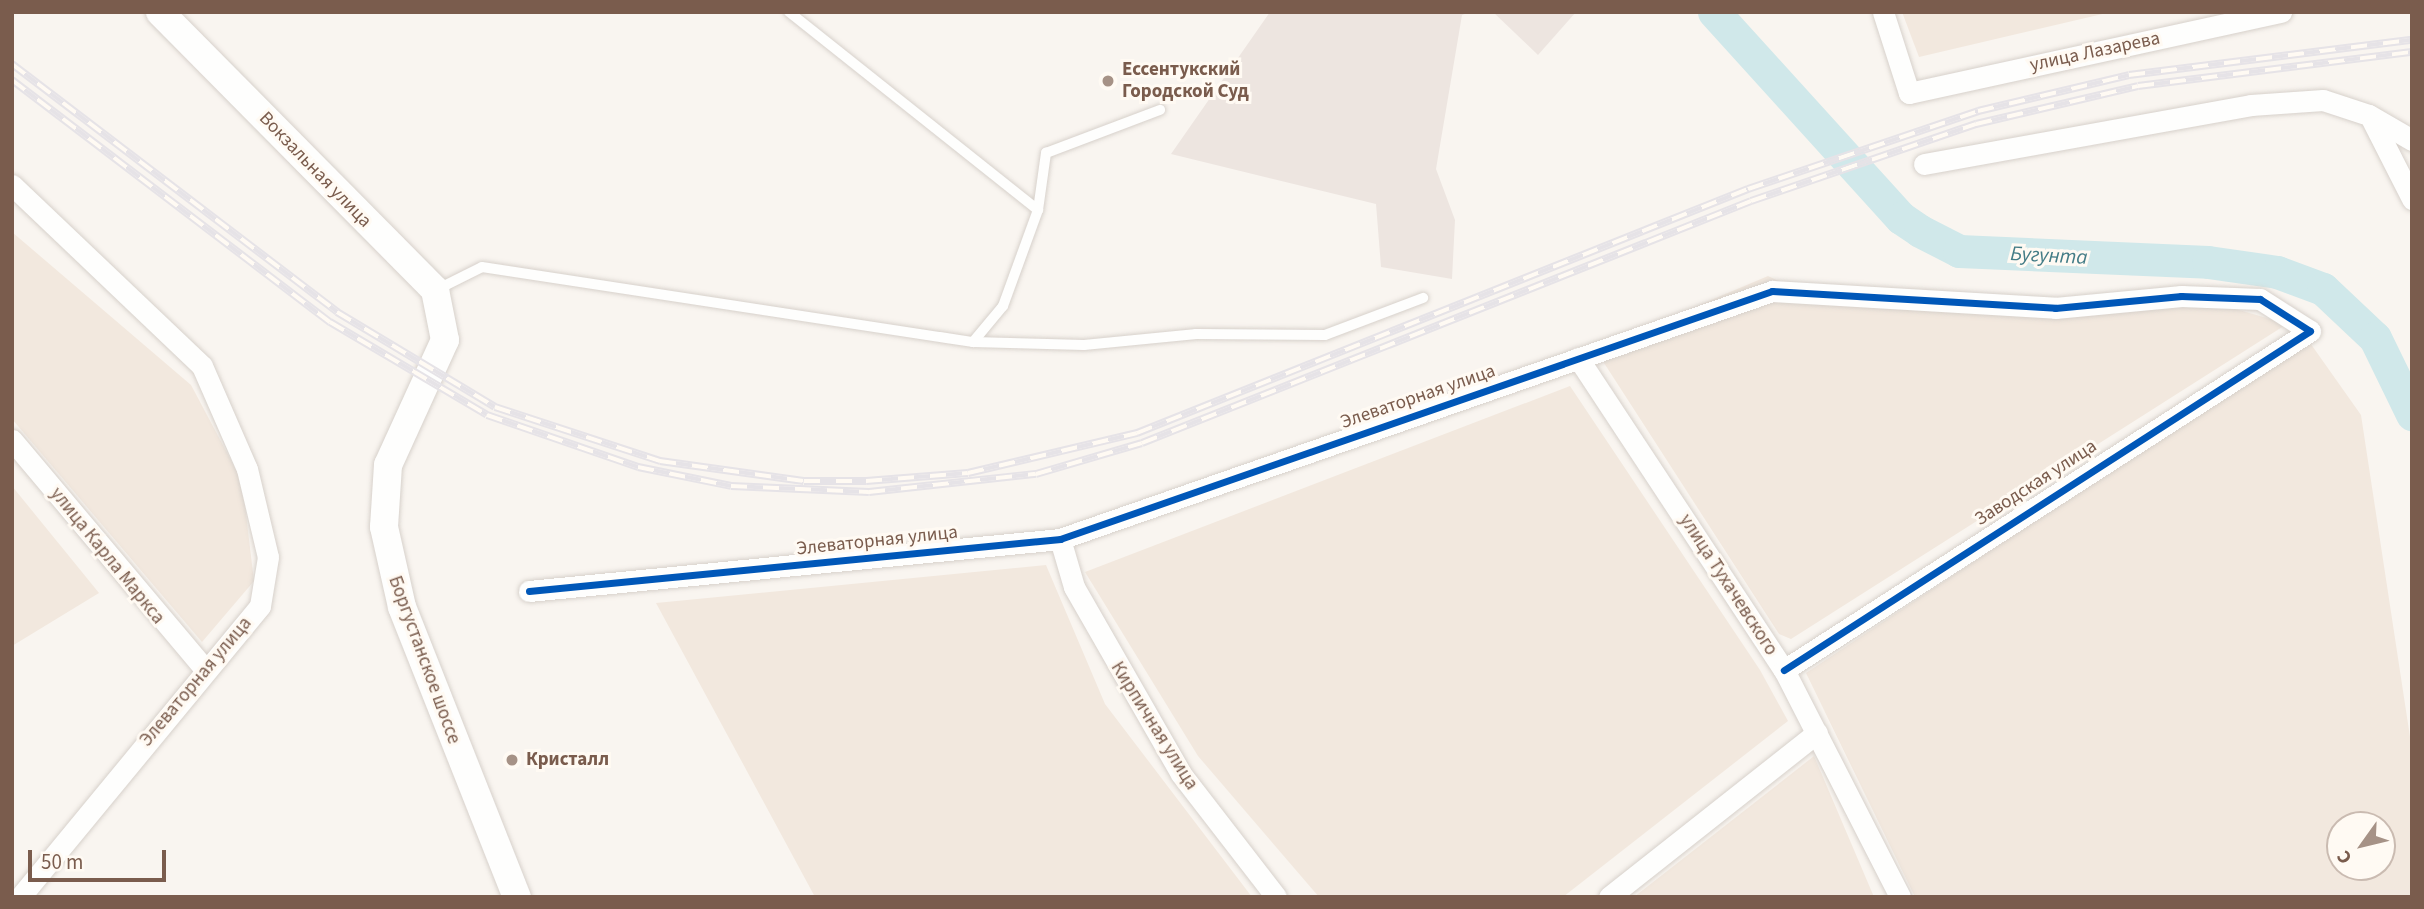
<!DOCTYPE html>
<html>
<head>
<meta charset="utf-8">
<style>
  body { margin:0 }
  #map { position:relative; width:2424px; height:909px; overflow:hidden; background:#f9f5f0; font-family:"Source Sans 3",sans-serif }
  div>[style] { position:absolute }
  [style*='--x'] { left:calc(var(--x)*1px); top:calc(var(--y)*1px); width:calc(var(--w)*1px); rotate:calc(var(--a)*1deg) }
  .residential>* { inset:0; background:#f2e8de }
  .industrial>* { inset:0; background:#ede5e0 }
  .river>* { height:33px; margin:-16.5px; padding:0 16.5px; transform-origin:16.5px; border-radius:16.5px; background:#d0e8ea }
  .roads { filter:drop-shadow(0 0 2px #d7d1cb) drop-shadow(0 0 2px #d7d1cb) }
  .lane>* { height:10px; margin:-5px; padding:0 5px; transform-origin:5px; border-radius:5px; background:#fefefd }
  .street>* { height:21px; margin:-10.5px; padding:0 10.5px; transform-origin:10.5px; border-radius:10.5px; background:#fefefd }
  .secondary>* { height:28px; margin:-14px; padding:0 14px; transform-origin:14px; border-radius:14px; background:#fefefd }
  .rail>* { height:8px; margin-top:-4px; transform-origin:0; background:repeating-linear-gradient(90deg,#fffaf3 0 16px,#e6e3e7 0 32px); box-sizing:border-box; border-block:2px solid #e6e3e7 }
  .cycleway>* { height:7px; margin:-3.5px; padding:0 3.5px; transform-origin:3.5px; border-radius:3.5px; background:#0057b8 }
  .dots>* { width:19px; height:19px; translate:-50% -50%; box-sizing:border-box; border:4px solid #fffaf3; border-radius:50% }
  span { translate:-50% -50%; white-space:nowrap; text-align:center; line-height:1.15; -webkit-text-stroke:6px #fffaf3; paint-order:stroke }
  .street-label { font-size:19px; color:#7a5c4d }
  .poi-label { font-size:19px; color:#7a5c4d; font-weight:700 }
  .left { translate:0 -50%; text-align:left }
  .water-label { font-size:21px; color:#437c86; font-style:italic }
  .frame { position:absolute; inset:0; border:14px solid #7a5c4d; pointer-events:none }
  .north { position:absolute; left:2326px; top:811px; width:70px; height:70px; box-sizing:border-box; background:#fffaf3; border:2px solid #cabbb1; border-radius:50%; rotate:236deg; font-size:19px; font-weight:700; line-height:28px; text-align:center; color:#7a5c4d }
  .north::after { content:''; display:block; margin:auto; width:24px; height:32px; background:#a69286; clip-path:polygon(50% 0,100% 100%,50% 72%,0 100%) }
  .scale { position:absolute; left:28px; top:850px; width:138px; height:32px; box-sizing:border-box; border:4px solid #7a5c4d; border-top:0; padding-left:9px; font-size:21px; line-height:24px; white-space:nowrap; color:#7a5c4d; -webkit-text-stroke:5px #fffaf3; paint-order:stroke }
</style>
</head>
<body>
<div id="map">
  <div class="residential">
    <div style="clip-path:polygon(1902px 12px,2111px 12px,1919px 57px)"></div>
    <div style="clip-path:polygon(12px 232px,191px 385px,242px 481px,254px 581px,202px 642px,12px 419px)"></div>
    <div style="clip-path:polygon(1768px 276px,1825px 303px,2212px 302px,2287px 324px,1791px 639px,1779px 634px,1595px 349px)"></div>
    <div style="clip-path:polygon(evenodd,2308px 340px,2361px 415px,2412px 750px,2412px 897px,1915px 897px,1806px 673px,2308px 340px,2340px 825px,2382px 825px,2382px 867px,2340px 867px,2340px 825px)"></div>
    <div style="clip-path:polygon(1570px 386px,1760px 670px,1788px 721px,1563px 897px,1319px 897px,1198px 756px,1085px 572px)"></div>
    <div style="clip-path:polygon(12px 486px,99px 593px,12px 646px)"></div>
    <div style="clip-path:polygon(1046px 565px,1105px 704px,1252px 897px,815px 897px,656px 603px)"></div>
    <div style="clip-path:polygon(1814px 756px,1874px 897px,1634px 897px)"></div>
  </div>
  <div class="industrial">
    <div style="clip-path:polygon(1270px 12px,1470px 12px,1462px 15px,1436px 169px,1455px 220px,1452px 279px,1381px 267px,1376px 204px,1171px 154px)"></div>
    <div style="clip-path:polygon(1493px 12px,1576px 12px,1538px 55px)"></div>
  </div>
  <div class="river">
    <div style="--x:1714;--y:12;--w:278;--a:47.8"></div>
    <div style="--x:1901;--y:218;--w:23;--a:34"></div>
    <div style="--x:1920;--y:231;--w:44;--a:27.1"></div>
    <div style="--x:1959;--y:251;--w:249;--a:2.5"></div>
    <div style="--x:2208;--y:262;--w:70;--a:8.2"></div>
    <div style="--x:2277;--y:272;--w:49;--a:20.3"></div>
    <div style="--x:2323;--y:289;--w:71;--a:43.3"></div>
    <div style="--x:2375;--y:338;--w:85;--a:64"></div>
  </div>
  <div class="roads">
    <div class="lane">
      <div style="--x:1038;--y:210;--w:58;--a:-82"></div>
      <div style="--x:1046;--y:153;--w:122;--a:-20.7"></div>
      <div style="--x:436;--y:290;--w:51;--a:-26.6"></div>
      <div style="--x:482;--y:267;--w:497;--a:8.7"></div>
      <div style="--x:973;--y:342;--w:47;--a:-50.2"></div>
      <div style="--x:1003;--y:306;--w:102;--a:-70"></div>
      <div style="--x:1038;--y:210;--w:318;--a:-141.5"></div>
      <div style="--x:973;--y:342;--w:111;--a:1.5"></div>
      <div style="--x:1084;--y:345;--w:113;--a:-5.6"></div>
      <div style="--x:1196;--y:334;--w:129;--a:0.4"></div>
      <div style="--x:1325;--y:335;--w:105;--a:-20.7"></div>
    </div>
    <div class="street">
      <div style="--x:1883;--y:12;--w:85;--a:72.2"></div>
      <div style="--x:1909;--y:93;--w:381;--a:-12.3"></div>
      <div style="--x:2372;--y:120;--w:89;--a:63.1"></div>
      <div style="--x:1924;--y:164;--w:332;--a:-10.2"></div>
      <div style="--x:2251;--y:105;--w:72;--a:-4"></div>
      <div style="--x:2323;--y:100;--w:48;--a:18.1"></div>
      <div style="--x:2369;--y:115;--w:50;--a:30.2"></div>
      <div style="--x:12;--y:185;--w:262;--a:43.6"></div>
      <div style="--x:202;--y:366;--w:112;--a:66.4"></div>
      <div style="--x:247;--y:469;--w:90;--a:76.6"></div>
      <div style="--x:268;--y:557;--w:50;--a:99.3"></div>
      <div style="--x:260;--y:606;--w:377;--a:129.5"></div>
      <div style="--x:1578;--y:358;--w:374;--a:56.6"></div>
      <div style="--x:1784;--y:670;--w:255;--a:62.9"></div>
      <div style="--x:12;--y:440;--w:298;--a:49.9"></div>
      <div style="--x:1060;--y:539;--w:50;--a:73.7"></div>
      <div style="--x:1074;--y:587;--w:215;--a:60.2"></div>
      <div style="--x:1181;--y:774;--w:155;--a:52.3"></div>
      <div style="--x:529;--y:591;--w:534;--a:-5.59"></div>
      <div style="--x:1060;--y:539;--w:754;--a:-19.2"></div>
      <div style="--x:1772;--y:291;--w:284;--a:3.4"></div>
      <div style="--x:2055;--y:308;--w:127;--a:-5.4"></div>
      <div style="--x:2181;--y:296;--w:79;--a:2.2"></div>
      <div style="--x:2260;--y:299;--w:59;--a:32.6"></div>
      <div style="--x:2310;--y:331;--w:626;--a:147.2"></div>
      <div style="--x:1609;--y:897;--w:265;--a:-38.3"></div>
    </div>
    <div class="secondary">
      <div style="--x:160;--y:12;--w:391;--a:45.3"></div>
      <div style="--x:435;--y:290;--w:51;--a:78.7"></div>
      <div style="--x:445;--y:340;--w:137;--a:114.5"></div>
      <div style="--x:388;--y:465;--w:62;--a:93.7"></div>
      <div style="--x:384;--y:527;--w:82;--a:77.3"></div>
      <div style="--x:402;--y:607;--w:312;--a:68.4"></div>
    </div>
  </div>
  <div class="rail">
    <div style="--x:12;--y:64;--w:409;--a:37.3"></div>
    <div style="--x:337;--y:312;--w:184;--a:31"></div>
    <div style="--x:495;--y:407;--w:174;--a:18.1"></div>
    <div style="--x:660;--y:461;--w:145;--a:7.9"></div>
    <div style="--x:804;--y:481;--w:62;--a:0"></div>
    <div style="--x:866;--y:481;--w:102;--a:-4.5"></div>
    <div style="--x:968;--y:473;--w:174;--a:-13.3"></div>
    <div style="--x:1137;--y:433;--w:658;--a:-21.77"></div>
    <div style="--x:1748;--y:189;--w:243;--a:-18.7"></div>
    <div style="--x:1978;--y:111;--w:155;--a:-13.4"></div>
    <div style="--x:2129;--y:75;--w:285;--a:-7.1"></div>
    <div style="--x:12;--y:80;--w:400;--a:37.3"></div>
    <div style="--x:330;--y:322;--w:182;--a:30.6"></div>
    <div style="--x:487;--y:415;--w:160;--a:19"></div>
    <div style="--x:638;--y:467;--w:95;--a:11.5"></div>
    <div style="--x:731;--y:486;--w:138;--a:2.5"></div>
    <div style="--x:869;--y:492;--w:168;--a:-6.2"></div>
    <div style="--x:1036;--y:474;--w:110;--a:-16.3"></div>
    <div style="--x:1142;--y:443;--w:655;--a:-21.67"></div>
    <div style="--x:1751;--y:201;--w:238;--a:-18.9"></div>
    <div style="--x:1976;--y:124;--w:166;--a:-13.2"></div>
    <div style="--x:2138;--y:86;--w:276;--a:-7.1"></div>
  </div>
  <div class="cycleway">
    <div style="--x:529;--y:591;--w:534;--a:-5.59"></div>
    <div style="--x:1060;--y:539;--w:754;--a:-19.2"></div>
    <div style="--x:1772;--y:291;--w:284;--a:3.4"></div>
    <div style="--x:2055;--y:308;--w:127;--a:-5.4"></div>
    <div style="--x:2181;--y:296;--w:79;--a:2.2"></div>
    <div style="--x:2260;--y:299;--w:59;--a:32.6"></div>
    <div style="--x:2310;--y:331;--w:626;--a:147.2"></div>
  </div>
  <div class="dots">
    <div style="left:1108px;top:81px;background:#a69286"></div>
    <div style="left:512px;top:760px;background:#a69286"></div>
  </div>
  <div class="street-label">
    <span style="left:2095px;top:52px;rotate:-12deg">улица Лазарева</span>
    <span style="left:315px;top:170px;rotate:46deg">Вокзальная улица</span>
    <span style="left:1418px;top:397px;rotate:-19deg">Элеваторная улица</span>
    <span style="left:2036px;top:483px;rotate:-33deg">Заводская улица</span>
    <span style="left:877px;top:541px;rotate:-6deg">Элеваторная улица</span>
    <span style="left:107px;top:556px;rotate:51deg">улица Карла Маркса</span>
    <span style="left:1728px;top:585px;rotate:57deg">улица Тухачевского</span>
    <span style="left:424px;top:660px;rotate:70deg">Боргустанское шоссе</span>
    <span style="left:196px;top:682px;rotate:-50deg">Элеваторная улица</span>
    <span style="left:1154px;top:726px;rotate:58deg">Кирпичная улица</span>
  </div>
  <div class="poi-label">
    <span class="left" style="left:1122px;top:81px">Ессентукский<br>Городской Суд</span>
    <span class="left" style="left:526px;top:760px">Кристалл</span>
  </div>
  <div class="water-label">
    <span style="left:2049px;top:255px;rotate:3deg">Бугунта</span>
  </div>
  <div class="frame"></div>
  <div class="north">С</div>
  <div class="scale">50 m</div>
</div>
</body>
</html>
